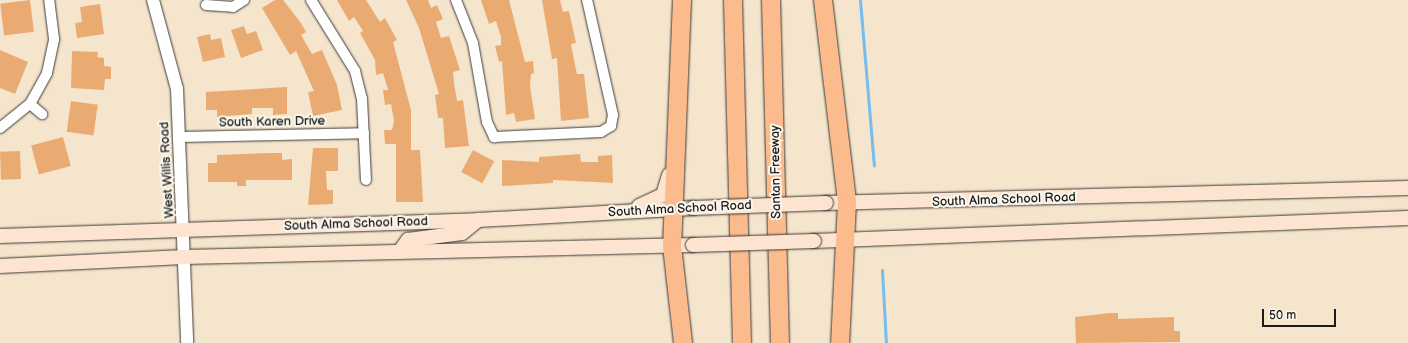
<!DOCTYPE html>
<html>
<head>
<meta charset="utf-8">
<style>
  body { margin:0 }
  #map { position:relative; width:1408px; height:343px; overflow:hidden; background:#f5e5cd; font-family:"Balsamiq Sans",sans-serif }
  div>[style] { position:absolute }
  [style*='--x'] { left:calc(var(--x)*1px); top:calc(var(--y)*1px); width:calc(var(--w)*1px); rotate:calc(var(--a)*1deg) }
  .stream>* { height:3px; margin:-1.5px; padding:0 1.5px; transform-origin:1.5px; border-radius:1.5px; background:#75bded }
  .building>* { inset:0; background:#eaab72; transform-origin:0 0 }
  .roads { filter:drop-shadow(0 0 1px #3d3a37) drop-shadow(0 0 1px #3d3a37) }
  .minor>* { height:10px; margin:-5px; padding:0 5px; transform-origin:5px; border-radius:5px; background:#fff }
  .tertiary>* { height:12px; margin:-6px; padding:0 6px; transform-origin:6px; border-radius:6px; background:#fff }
  .secondary>* { height:14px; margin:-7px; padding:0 7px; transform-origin:7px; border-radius:7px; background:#fde4d1 }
  .motorway>* { height:18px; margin:-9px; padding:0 9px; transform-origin:9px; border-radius:9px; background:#fbbb8d }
  .bridges { filter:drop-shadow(0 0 1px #3d3a37) drop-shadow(0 0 1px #3d3a37) }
  .secondary-bridge>* { height:14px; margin:-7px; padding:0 7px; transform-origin:7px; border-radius:7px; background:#fde4d1 }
  span { translate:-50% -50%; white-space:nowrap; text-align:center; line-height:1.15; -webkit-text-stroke:4px #fbf7ec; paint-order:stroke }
  .street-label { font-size:13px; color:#1c1c1c }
  .scale { position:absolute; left:1262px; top:309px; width:74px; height:18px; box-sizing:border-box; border:2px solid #1c1c1c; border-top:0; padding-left:5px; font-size:12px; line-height:14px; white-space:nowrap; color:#1c1c1c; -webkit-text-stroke:3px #fbf7ec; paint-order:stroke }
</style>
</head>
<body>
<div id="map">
  <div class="stream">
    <div style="--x:860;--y:0;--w:166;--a:85.2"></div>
    <div style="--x:882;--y:270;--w:73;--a:86.9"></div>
  </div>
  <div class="building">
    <div style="left:30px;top:0;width:32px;height:30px;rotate:83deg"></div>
    <div style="clip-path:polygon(275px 0,283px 0,301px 23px,306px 32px,301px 35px,312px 54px,322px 50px,337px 85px,342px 110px,313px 116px,308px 92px,314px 91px,296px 51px,290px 55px,262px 8px)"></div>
    <div style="clip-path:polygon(337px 0,366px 0,380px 22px,385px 18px,397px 40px,393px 42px,411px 110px,411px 150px,420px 150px,423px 202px,396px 202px,396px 144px,385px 144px,384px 130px,392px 130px,394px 121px,391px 104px,385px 105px,383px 90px,388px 90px,383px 73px,376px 75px,375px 60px,360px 33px,363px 31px,354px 17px,349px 21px)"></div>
    <div style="clip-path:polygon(406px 0,428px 0,431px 8px,437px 5px,443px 19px,436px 22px,441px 38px,449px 36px,460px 70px,453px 72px,454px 83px,457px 101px,463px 100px,469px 146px,445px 148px,443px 118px,438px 118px,435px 95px,439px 94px,419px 28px)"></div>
    <div style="clip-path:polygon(481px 0,509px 0,525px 62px,533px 61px,534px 73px,531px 74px,530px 86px,535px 119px,516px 122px,514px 113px,506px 115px,502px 61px,499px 62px,495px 46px,501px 45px,501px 37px,496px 21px,489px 24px)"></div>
    <div style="clip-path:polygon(542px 0,560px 0,563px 12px,569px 11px,576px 43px,571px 44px,575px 65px,577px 74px,584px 74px,589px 118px,561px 121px,557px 58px,552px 59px)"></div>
    <div style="clip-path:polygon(100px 4px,104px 34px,77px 38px,75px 23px,82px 22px,80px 7px)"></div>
    <div style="clip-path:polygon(244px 26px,247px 34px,256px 31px,263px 50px,241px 58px,231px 30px)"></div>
    <div style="clip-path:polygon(210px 34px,211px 40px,221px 38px,225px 57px,203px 62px,197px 37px)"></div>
    <div style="clip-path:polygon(0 50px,28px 62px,15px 94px,0 88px)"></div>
    <div style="clip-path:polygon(72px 51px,98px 52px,97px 57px,104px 58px,104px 66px,111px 67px,111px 79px,105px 79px,104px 90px,71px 88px)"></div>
    <div style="clip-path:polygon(287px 87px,287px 114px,273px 115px,273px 108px,252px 108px,252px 114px,217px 117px,217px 110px,206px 110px,206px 92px)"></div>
    <div style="left:71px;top:101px;width:27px;height:31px;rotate:8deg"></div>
    <div style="left:63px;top:137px;width:30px;height:33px;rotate:75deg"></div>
    <div style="clip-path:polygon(313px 148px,338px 148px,338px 171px,326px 171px,327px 190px,333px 190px,333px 204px,308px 205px)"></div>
    <div style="left:473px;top:150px;width:24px;height:25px;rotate:28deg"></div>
    <div style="left:20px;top:151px;width:28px;height:20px;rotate:88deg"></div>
    <div style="clip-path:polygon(268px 153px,282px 153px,282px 160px,292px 159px,292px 180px,246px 180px,246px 186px,237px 186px,237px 182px,208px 182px,208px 163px,217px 163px,217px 155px)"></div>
    <div style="clip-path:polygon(580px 154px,581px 162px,598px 162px,598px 156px,612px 155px,613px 183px,553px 180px,553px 183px,502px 186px,502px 160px,539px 162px,539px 157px)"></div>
    <div style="clip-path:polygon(1110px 313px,1118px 313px,1118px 319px,1174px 317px,1174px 331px,1180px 331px,1180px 342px,1076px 343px,1075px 317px)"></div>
  </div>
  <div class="roads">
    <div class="minor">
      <div style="--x:311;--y:0;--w:84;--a:58.2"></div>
      <div style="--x:355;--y:71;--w:29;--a:76"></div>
      <div style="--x:362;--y:99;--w:81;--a:87.2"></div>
      <div style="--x:456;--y:0;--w:46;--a:68.4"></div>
      <div style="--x:473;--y:43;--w:80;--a:80"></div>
      <div style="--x:487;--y:122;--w:17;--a:65"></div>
      <div style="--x:494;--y:137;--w:107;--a:-2.7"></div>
      <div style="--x:601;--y:132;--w:12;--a:-31"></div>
      <div style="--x:611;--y:126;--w:11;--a:-80"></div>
      <div style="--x:613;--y:115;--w:118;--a:-102.7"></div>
      <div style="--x:206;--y:5;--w:27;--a:4"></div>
      <div style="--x:233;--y:7;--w:13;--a:-32"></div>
      <div style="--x:30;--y:104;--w:16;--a:40"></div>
      <div style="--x:0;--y:128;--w:38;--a:-39"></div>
      <div style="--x:30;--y:104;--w:35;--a:-61"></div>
      <div style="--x:47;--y:73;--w:35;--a:-78"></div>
      <div style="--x:54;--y:39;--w:39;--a:-97"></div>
      <div style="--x:180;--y:137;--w:184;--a:-1.2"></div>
    </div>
    <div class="tertiary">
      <div style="--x:153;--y:0;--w:92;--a:74.9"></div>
      <div style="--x:177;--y:89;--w:254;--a:87.7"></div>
    </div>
    <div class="secondary">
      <div style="--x:826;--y:203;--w:582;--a:-1.48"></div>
      <div style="--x:639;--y:206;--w:26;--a:-25"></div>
      <div style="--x:663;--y:195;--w:21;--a:-73"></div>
      <div style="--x:0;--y:236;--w:478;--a:-1.9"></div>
      <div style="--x:478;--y:220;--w:215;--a:-3.2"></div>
      <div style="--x:814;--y:241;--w:594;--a:-2.22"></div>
      <div style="--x:400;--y:251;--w:14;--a:-54"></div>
      <div style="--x:408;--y:240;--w:54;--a:-7.4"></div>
      <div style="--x:462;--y:233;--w:21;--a:-39"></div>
      <div style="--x:0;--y:266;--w:184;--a:-2.8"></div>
      <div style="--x:184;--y:257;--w:509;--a:-1.35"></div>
    </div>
    <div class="motorway">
      <div style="--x:682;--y:0;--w:246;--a:92.3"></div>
      <div style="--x:672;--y:246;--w:98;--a:83.5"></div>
      <div style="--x:733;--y:0;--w:343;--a:88.5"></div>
      <div style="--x:771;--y:0;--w:343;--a:88.5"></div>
      <div style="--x:823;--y:0;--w:203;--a:83.2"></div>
      <div style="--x:847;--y:202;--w:141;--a:92.8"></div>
    </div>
  </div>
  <div class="bridges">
    <div class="secondary-bridge">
      <div style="--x:693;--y:208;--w:133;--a:-2.2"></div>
      <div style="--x:693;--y:245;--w:121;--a:-1.9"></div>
    </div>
  </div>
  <div class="street-label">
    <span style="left:272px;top:122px;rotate:-1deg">South Karen Drive</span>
    <span style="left:167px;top:170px;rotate:-93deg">West Willis Road</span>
    <span style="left:776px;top:172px;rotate:-91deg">Santan Freeway</span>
    <span style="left:1004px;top:200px;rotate:-2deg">South Alma School Road</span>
    <span style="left:680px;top:209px;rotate:-3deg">South Alma School Road</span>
    <span style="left:356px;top:224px;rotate:-2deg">South Alma School Road</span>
  </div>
  <div class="scale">50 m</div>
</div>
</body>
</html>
